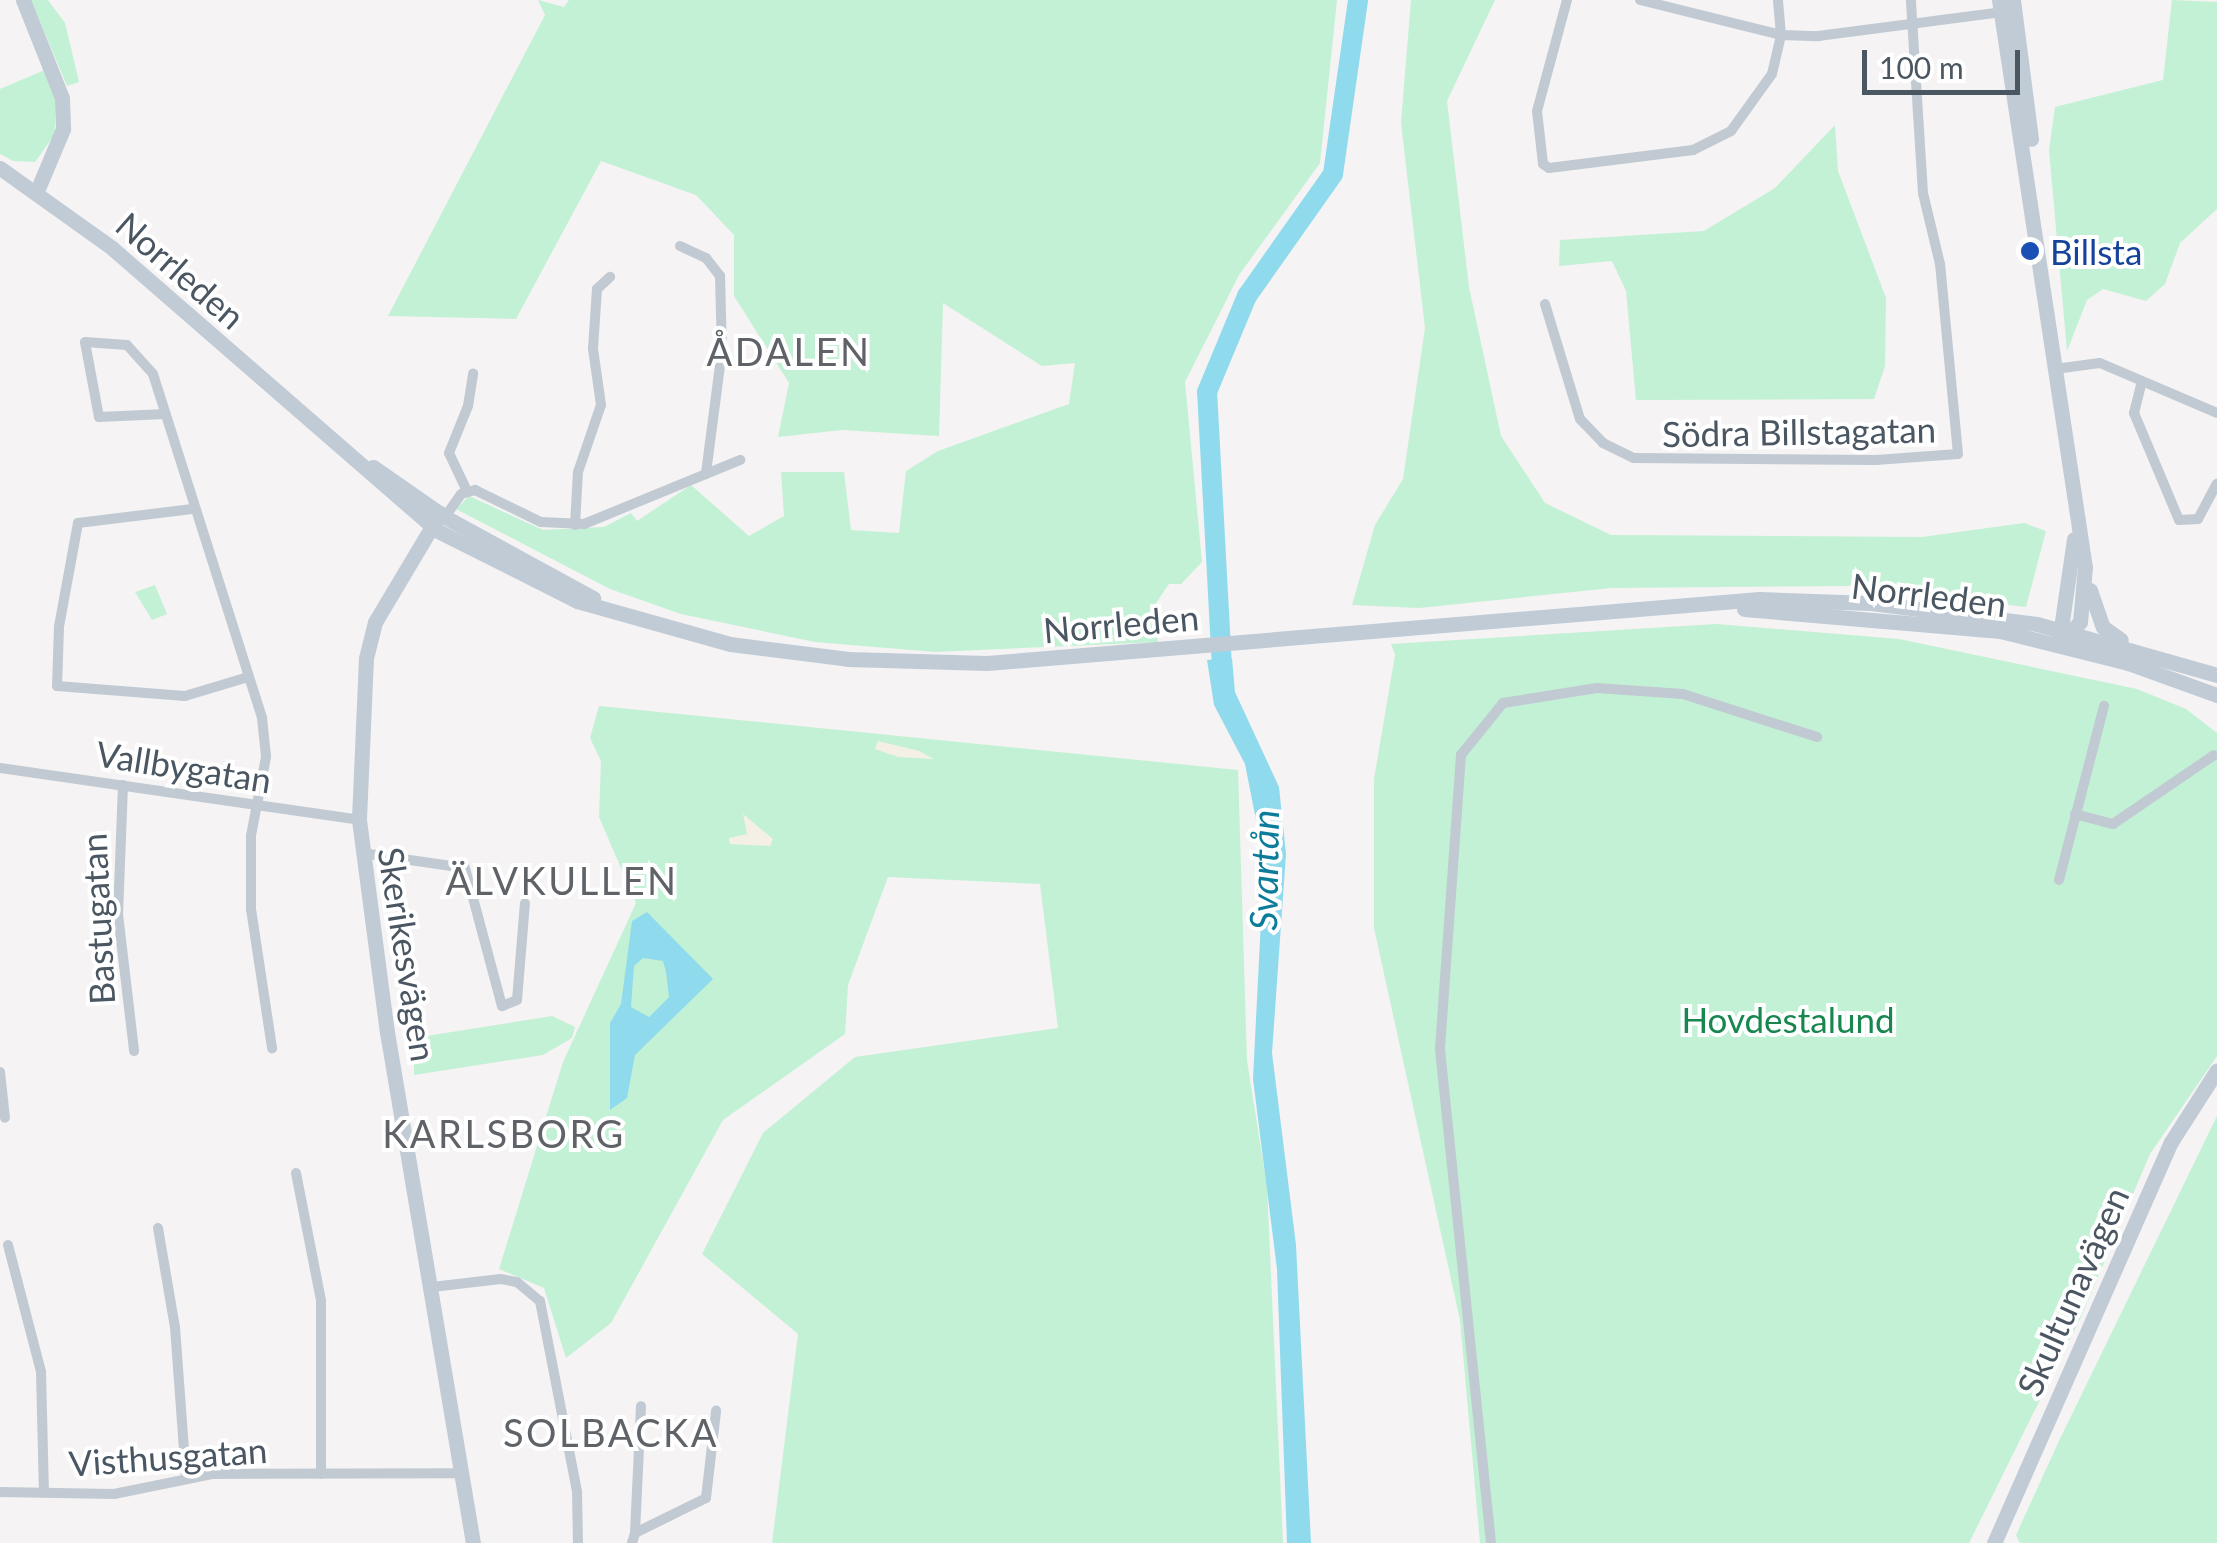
<!DOCTYPE html>
<html>
<head>
<meta charset="utf-8">
<style>
  body { margin:0 }
  #map { position:relative; width:2217px; height:1543px; overflow:hidden; background:#f5f3f3; font-family:Lato,sans-serif }
  div>[style] { position:absolute }
  [style*='--x'] { left:calc(var(--x)*1px); top:calc(var(--y)*1px); width:calc(var(--w)*1px); rotate:calc(var(--a)*1deg) }
  .green>* { inset:0; background:#c3f1d5 }
  .sand>* { inset:0; background:#f5f0e5 }
  .water>* { inset:0; background:#90daee }
  .river>* { height:20px; margin:-10px; padding:0 10px; transform-origin:10px; border-radius:10px; background:#90daee }
  .street>* { height:10px; margin:-5px; padding:0 5px; transform-origin:5px; border-radius:5px; background:#c1cad2 }
  .secondary>* { height:15px; margin:-7.5px; padding:0 7.5px; transform-origin:7.5px; border-radius:7.5px; background:#c1cbd6 }
  .dots>* { width:28px; height:28px; translate:-50% -50%; box-sizing:border-box; border:5px solid #fff; border-radius:50% }
  span { translate:-50% -50%; white-space:nowrap; text-align:center; line-height:1.15; -webkit-text-stroke:8px #fff; paint-order:stroke }
  .transit-label { font-size:35px; color:#164399 }
  .left { translate:0 -50%; text-align:left }
  .street-label { font-size:35px; color:#4a5661 }
  .park-label { font-size:35px; color:#17864f }
  .neighbourhood-label { font-size:38px; color:#5f6368; letter-spacing:2.5px }
  .water-label { font-size:38px; color:#0c7c9b; font-style:italic }
  .scale { position:absolute; left:1862px; top:50px; width:158px; height:45px; box-sizing:border-box; border:5px solid #4a5661; border-top:0; padding-left:12px; font-size:30px; line-height:35px; white-space:nowrap; color:#4a5661; -webkit-text-stroke:8px #fff; paint-order:stroke }
</style>
</head>
<body>
<div id="map">
  <div class="green">
    <div style="clip-path:polygon(31px 0,48px 0,65px 23px,79px 82px,67px 86px)"></div>
    <div style="clip-path:polygon(538px 0,564px 7px,569px 0,1337px 0,1320px 163px,1239px 275px,1185px 382px,1202px 562px,1181px 584px,1169px 584px,1154px 606px,1158px 642px,935px 652px,815px 642px,681px 614px,610px 589px,456px 509px,469px 496px,543px 530px,604px 527px,631px 513px,637px 521px,691px 485px,749px 536px,784px 516px,781px 472px,844px 472px,851px 530px,899px 533px,906px 471px,938px 451px,1069px 404px,1075px 363px,1042px 366px,943px 303px,939px 436px,842px 430px,778px 437px,789px 383px,734px 296px,734px 235px,696px 195px,601px 161px,516px 319px,388px 316px,545px 15px)"></div>
    <div style="clip-path:polygon(1411px 0,1495px 0,1447px 101px,1469px 287px,1501px 436px,1545px 503px,1611px 535px,1922px 537px,2024px 523px,2046px 531px,2026px 607px,1851px 586px,1612px 588px,1419px 608px,1352px 605px,1375px 525px,1403px 479px,1425px 328px,1401px 123px)"></div>
    <div style="clip-path:polygon(2172px 0,2217px 2px,2217px 209px,2180px 243px,2165px 284px,2146px 301px,2103px 289px,2087px 300px,2067px 351px,2049px 150px,2055px 107px,2163px 80px)"></div>
    <div style="clip-path:polygon(47px 69px,56px 99px,55px 134px,35px 162px,13px 161px,0 154px,0 89px)"></div>
    <div style="clip-path:polygon(1835px 125px,1838px 171px,1886px 298px,1885px 366px,1874px 399px,1636px 400px,1626px 291px,1612px 261px,1559px 266px,1560px 240px,1704px 231px,1775px 188px)"></div>
    <div style="clip-path:polygon(155px 585px,167px 614px,152px 620px,135px 592px)"></div>
    <div style="clip-path:polygon(1716px 624px,1899px 639px,2137px 689px,2186px 709px,2217px 733px,2217px 1056px,2150px 1154px,2081px 1317px,1969px 1543px,1480px 1543px,1460px 1320px,1374px 928px,1374px 779px,1395px 655px,1391px 644px)"></div>
    <div style="clip-path:polygon(599px 706px,1238px 770px,1247px 1061px,1267px 1186px,1283px 1543px,772px 1543px,798px 1334px,702px 1254px,763px 1133px,855px 1057px,1058px 1028px,1040px 884px,888px 877px,848px 985px,845px 1034px,723px 1120px,611px 1323px,566px 1358px,544px 1288px,499px 1269px,563px 1062px,636px 903px,599px 817px,601px 761px,590px 738px)"></div>
    <div style="clip-path:polygon(552px 1016px,575px 1027px,572px 1038px,543px 1055px,414px 1075px,414px 1038px)"></div>
    <div style="clip-path:polygon(2217px 1116px,2217px 1543px,2020px 1543px,2016px 1535px,2058px 1443px)"></div>
  </div>
  <div class="sand">
    <div style="clip-path:polygon(878px 741px,919px 751px,934px 759px,898px 757px,875px 749px)"></div>
    <div style="clip-path:polygon(743px 814px,773px 839px,770px 846px,730px 844px,729px 838px,747px 834px)"></div>
  </div>
  <div class="water">
    <div style="clip-path:polygon(1232px 658px,1235px 692px,1279px 787px,1286px 854px,1272px 1053px,1296px 1245px,1311px 1543px,1287px 1543px,1277px 1269px,1253px 1079px,1264px 861px,1245px 764px,1214px 705px,1207px 660px)"></div>
    <div style="clip-path:polygon(evenodd,647px 912px,713px 979px,635px 1055px,627px 1098px,610px 1110px,610px 1023px,621px 1004px,632px 921px,647px 912px,643px 958px,663px 961px,666px 972px,669px 997px,649px 1017px,631px 1007px,634px 966px,643px 958px)"></div>
  </div>
  <div class="river">
    <div style="--x:1223;--y:686;--w:294;--a:-93.1"></div>
    <div style="--x:1207;--y:392;--w:104;--a:-67.4"></div>
    <div style="--x:1247;--y:296;--w:149;--a:-54.8"></div>
    <div style="--x:1333;--y:174;--w:176;--a:-81.8"></div>
  </div>
  <div class="street">
    <div style="--x:1567;--y:0;--w:115;--a:105.1"></div>
    <div style="--x:1537;--y:111;--w:53;--a:83.5"></div>
    <div style="--x:1543;--y:164;--w:7;--a:34"></div>
    <div style="--x:1549;--y:168;--w:145;--a:-7.1"></div>
    <div style="--x:1693;--y:150;--w:42;--a:-26.6"></div>
    <div style="--x:1731;--y:131;--w:70;--a:-54.3"></div>
    <div style="--x:1772;--y:74;--w:40;--a:-77"></div>
    <div style="--x:1781;--y:35;--w:35;--a:-95"></div>
    <div style="--x:1640;--y:0;--w:145;--a:13.9"></div>
    <div style="--x:1781;--y:35;--w:37;--a:2"></div>
    <div style="--x:1818;--y:36;--w:187;--a:-7.4"></div>
    <div style="--x:680;--y:246;--w:29;--a:25"></div>
    <div style="--x:706;--y:258;--w:23;--a:52"></div>
    <div style="--x:720;--y:276;--w:74;--a:88.5"></div>
    <div style="--x:722;--y:350;--w:125;--a:97.4"></div>
    <div style="--x:1545;--y:304;--w:120;--a:73.1"></div>
    <div style="--x:1580;--y:419;--w:33;--a:46"></div>
    <div style="--x:1603;--y:443;--w:34;--a:26"></div>
    <div style="--x:1634;--y:458;--w:242;--a:0.5"></div>
    <div style="--x:1876;--y:460;--w:82;--a:-4.2"></div>
    <div style="--x:1958;--y:454;--w:191;--a:-95.4"></div>
    <div style="--x:1940;--y:264;--w:73;--a:-103.5"></div>
    <div style="--x:1923;--y:193;--w:193;--a:-93.6"></div>
    <div style="--x:2055;--y:369;--w:45;--a:-7.6"></div>
    <div style="--x:2100;--y:363;--w:127;--a:23.1"></div>
    <div style="--x:2141;--y:385;--w:29;--a:104"></div>
    <div style="--x:2134;--y:413;--w:116;--a:67.2"></div>
    <div style="--x:2179;--y:520;--w:19;--a:-3"></div>
    <div style="--x:2198;--y:519;--w:40;--a:-62"></div>
    <div style="--x:165;--y:414;--w:66;--a:177.4"></div>
    <div style="--x:99;--y:417;--w:76;--a:-100.6"></div>
    <div style="--x:85;--y:342;--w:42;--a:4.1"></div>
    <div style="--x:127;--y:345;--w:39;--a:48"></div>
    <div style="--x:153;--y:374;--w:361;--a:72.4"></div>
    <div style="--x:262;--y:718;--w:39;--a:84"></div>
    <div style="--x:266;--y:757;--w:80;--a:100.8"></div>
    <div style="--x:251;--y:836;--w:73;--a:90"></div>
    <div style="--x:251;--y:909;--w:141;--a:81.4"></div>
    <div style="--x:467;--y:491;--w:42;--a:-115.3"></div>
    <div style="--x:449;--y:453;--w:51;--a:-68"></div>
    <div style="--x:468;--y:406;--w:33;--a:-81"></div>
    <div style="--x:192;--y:509;--w:115;--a:173"></div>
    <div style="--x:78;--y:523;--w:106;--a:100.4"></div>
    <div style="--x:59;--y:627;--w:59;--a:91.9"></div>
    <div style="--x:57;--y:686;--w:128;--a:4.5"></div>
    <div style="--x:185;--y:696;--w:66;--a:-16.8"></div>
    <div style="--x:445;--y:517;--w:28;--a:-55"></div>
    <div style="--x:461;--y:494;--w:15;--a:-16"></div>
    <div style="--x:475;--y:490;--w:73;--a:25.9"></div>
    <div style="--x:541;--y:522;--w:43;--a:2.7"></div>
    <div style="--x:584;--y:524;--w:169;--a:-22.3"></div>
    <div style="--x:575;--y:525;--w:53;--a:-86.8"></div>
    <div style="--x:578;--y:472;--w:71;--a:-71.1"></div>
    <div style="--x:601;--y:405;--w:57;--a:-98.1"></div>
    <div style="--x:593;--y:349;--w:60;--a:-86.2"></div>
    <div style="--x:597;--y:289;--w:18;--a:-43"></div>
    <div style="--x:0;--y:768;--w:363;--a:8.2"></div>
    <div style="--x:123;--y:785;--w:129;--a:92.2"></div>
    <div style="--x:118;--y:914;--w:138;--a:83.3"></div>
    <div style="--x:2075;--y:814;--w:39;--a:15"></div>
    <div style="--x:2113;--y:824;--w:122;--a:-34.3"></div>
    <div style="--x:362;--y:853;--w:104;--a:8.3"></div>
    <div style="--x:465;--y:868;--w:143;--a:75"></div>
    <div style="--x:502;--y:1006;--w:16;--a:-22"></div>
    <div style="--x:517;--y:1000;--w:97;--a:-85.3"></div>
    <div style="--x:2059;--y:880;--w:180;--a:-75.5"></div>
    <div style="--x:0;--y:1072;--w:46;--a:83.8"></div>
    <div style="--x:296;--y:1173;--w:130;--a:78.9"></div>
    <div style="--x:321;--y:1301;--w:173;--a:90"></div>
    <div style="--x:158;--y:1228;--w:100;--a:80.3"></div>
    <div style="--x:175;--y:1327;--w:149;--a:85.8"></div>
    <div style="--x:8;--y:1245;--w:131;--a:75.4"></div>
    <div style="--x:41;--y:1372;--w:119;--a:88.6"></div>
    <div style="--x:432;--y:1287;--w:69;--a:-6.6"></div>
    <div style="--x:501;--y:1279;--w:16;--a:11"></div>
    <div style="--x:517;--y:1282;--w:30;--a:40"></div>
    <div style="--x:540;--y:1301;--w:195;--a:79"></div>
    <div style="--x:577;--y:1492;--w:51;--a:88.9"></div>
    <div style="--x:0;--y:1492;--w:114;--a:1"></div>
    <div style="--x:114;--y:1494;--w:100;--a:-11.5"></div>
    <div style="--x:212;--y:1474;--w:249;--a:-0.2"></div>
    <div style="--x:635;--y:1533;--w:127;--a:-87.3"></div>
    <div style="--x:632;--y:1543;--w:10;--a:-73"></div>
    <div style="--x:635;--y:1533;--w:79;--a:-26.2"></div>
    <div style="--x:706;--y:1498;--w:88;--a:-83.4"></div>
    <div style="--x:1491;--y:1543;--w:498;--a:-95.9"></div>
    <div style="--x:1440;--y:1048;--w:294;--a:-85.9"></div>
    <div style="--x:1461;--y:755;--w:67;--a:-51.1"></div>
    <div style="--x:1503;--y:703;--w:95;--a:-9.1"></div>
    <div style="--x:1597;--y:688;--w:86;--a:4"></div>
    <div style="--x:1683;--y:694;--w:141;--a:17.8"></div>
  </div>
  <div class="secondary">
    <div style="--x:23;--y:0;--w:105;--a:68.3"></div>
    <div style="--x:62;--y:98;--w:31;--a:88"></div>
    <div style="--x:63;--y:129;--w:67;--a:112.8"></div>
    <div style="--x:1999;--y:0;--w:573;--a:81.38"></div>
    <div style="--x:2085;--y:567;--w:55;--a:95.2"></div>
    <div style="--x:2080;--y:622;--w:30;--a:134"></div>
    <div style="--x:2013;--y:0;--w:140;--a:82.6"></div>
    <div style="--x:0;--y:168;--w:138;--a:35.5"></div>
    <div style="--x:112;--y:248;--w:430;--a:41"></div>
    <div style="--x:436;--y:530;--w:158;--a:26.7"></div>
    <div style="--x:577;--y:601;--w:159;--a:15.7"></div>
    <div style="--x:730;--y:644;--w:119;--a:7.2"></div>
    <div style="--x:848;--y:659;--w:139;--a:1.6"></div>
    <div style="--x:987;--y:663;--w:775;--a:-4.74"></div>
    <div style="--x:1759;--y:599;--w:112;--a:2"></div>
    <div style="--x:1871;--y:603;--w:167;--a:7.2"></div>
    <div style="--x:2037;--y:624;--w:187;--a:15.8"></div>
    <div style="--x:373;--y:467;--w:88;--a:34.8"></div>
    <div style="--x:445;--y:517;--w:169;--a:28.7"></div>
    <div style="--x:440;--y:513;--w:127;--a:120.8"></div>
    <div style="--x:375;--y:622;--w:37;--a:104"></div>
    <div style="--x:366;--y:658;--w:162;--a:92.5"></div>
    <div style="--x:359;--y:820;--w:214;--a:82.5"></div>
    <div style="--x:387;--y:1032;--w:518;--a:80.45"></div>
    <div style="--x:2090;--y:590;--w:39;--a:71"></div>
    <div style="--x:2103;--y:627;--w:22;--a:36"></div>
    <div style="--x:1744;--y:609;--w:257;--a:4.9"></div>
    <div style="--x:2000;--y:631;--w:132;--a:14"></div>
    <div style="--x:2128;--y:663;--w:95;--a:19.8"></div>
    <div style="--x:2060;--y:635;--w:97;--a:-81.7"></div>
    <div style="--x:1994;--y:1543;--w:438;--a:-66.2"></div>
    <div style="--x:2171;--y:1142;--w:85;--a:-57.4"></div>
  </div>
  <div class="dots">
    <div style="left:2030px;top:251px;background:#1a4fb4"></div>
  </div>
  <div class="transit-label">
    <span class="left" style="left:2050px;top:251px">Billsta</span>
  </div>
  <div class="street-label">
    <span style="left:181px;top:270px;rotate:41deg">Norrleden</span>
    <span style="left:1799px;top:431px;rotate:-1deg">Södra Billstagatan</span>
    <span style="left:1929px;top:594px;rotate:7deg">Norrleden</span>
    <span style="left:1121px;top:623px;rotate:-5deg">Norrleden</span>
    <span style="left:184px;top:766px;rotate:9deg">Vallbygatan</span>
    <span style="left:97px;top:919px;rotate:-93deg">Bastugatan</span>
    <span style="left:408px;top:954px;rotate:81deg">Skerikesvägen</span>
    <span style="left:2072px;top:1291px;rotate:-66deg">Skultunavägen</span>
    <span style="left:168px;top:1456px;rotate:-4deg">Visthusgatan</span>
  </div>
  <div class="park-label">
    <span style="left:1788px;top:1019px">Hovdestalund</span>
  </div>
  <div class="neighbourhood-label">
    <span style="left:789px;top:352px">ÅDALEN</span>
    <span style="left:562px;top:881px">ÄLVKULLEN</span>
    <span style="left:504px;top:1134px">KARLSBORG</span>
    <span style="left:611px;top:1433px">SOLBACKA</span>
  </div>
  <div class="water-label">
    <span style="left:1264px;top:870px;rotate:-89deg">Svartån</span>
  </div>
  <div class="scale">100 m</div>
</div>
</body>
</html>
